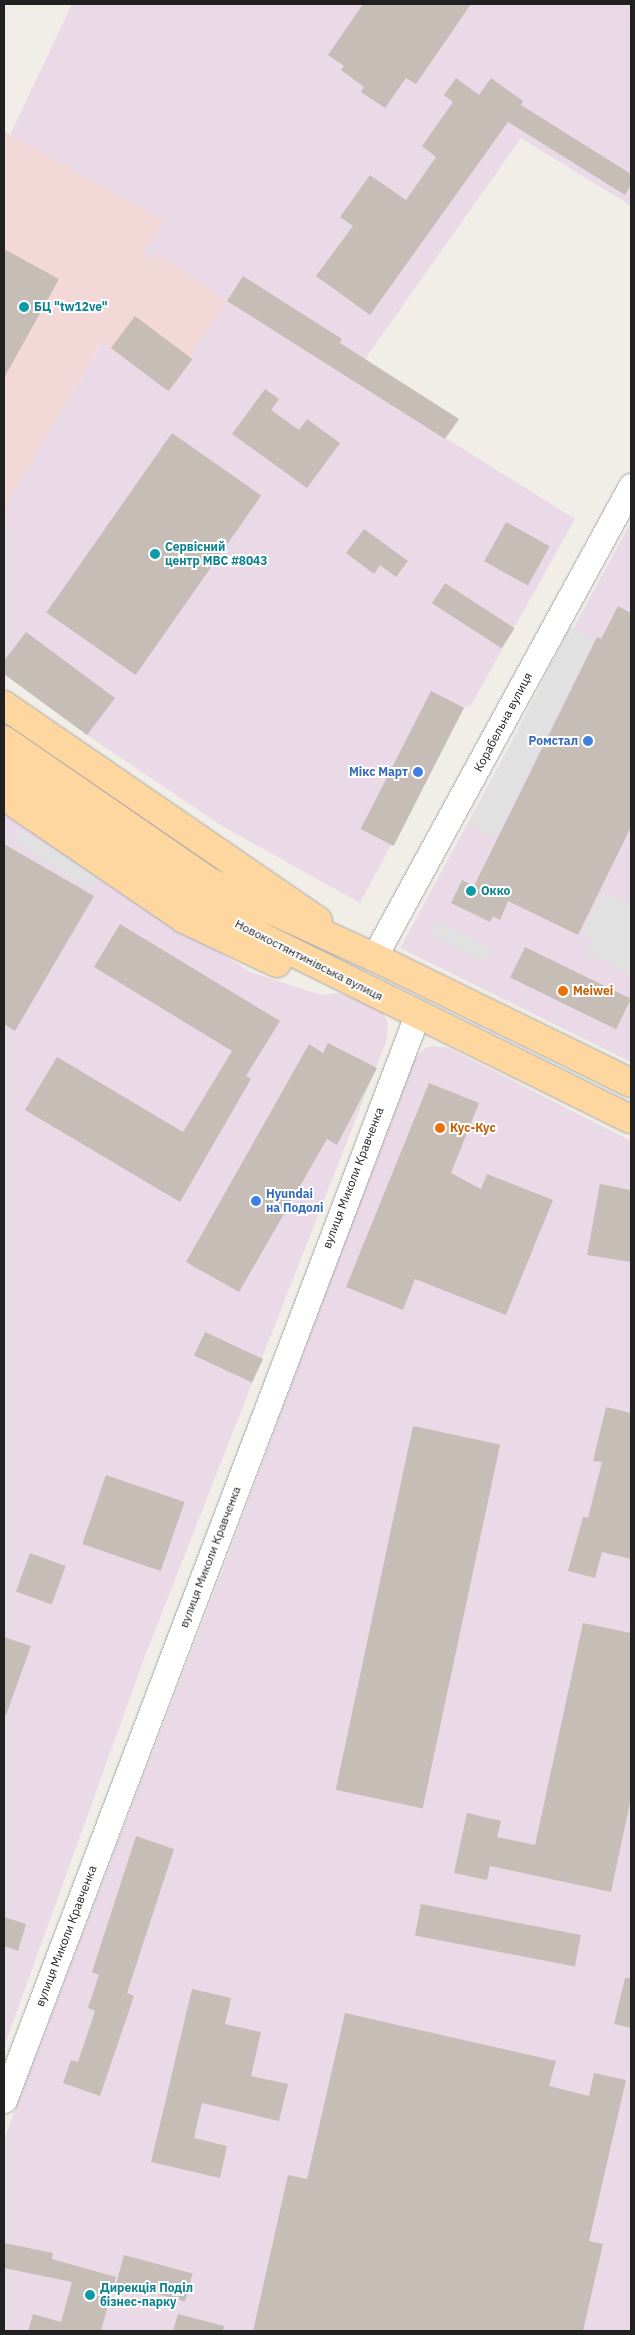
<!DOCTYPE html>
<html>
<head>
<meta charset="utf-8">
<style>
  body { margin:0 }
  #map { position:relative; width:635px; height:2335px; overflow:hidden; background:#f1eee7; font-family:"IBM Plex Sans",sans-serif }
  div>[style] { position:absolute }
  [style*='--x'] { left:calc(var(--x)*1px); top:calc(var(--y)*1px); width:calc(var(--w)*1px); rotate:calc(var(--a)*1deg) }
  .commercial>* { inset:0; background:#f2d8d7 }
  .industrial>* { inset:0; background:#ead9e7 }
  .parking>* { inset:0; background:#e1e1e1; transform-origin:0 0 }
  .building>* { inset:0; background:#c6beb6; transform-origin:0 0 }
  .roads { filter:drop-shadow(0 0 1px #a8a8a8) drop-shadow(0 0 1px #a8a8a8) }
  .minor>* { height:25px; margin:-12.5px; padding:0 12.5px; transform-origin:12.5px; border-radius:12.5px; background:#fff }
  .major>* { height:28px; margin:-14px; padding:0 14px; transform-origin:14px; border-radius:14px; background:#fed7a0 }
  .dots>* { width:14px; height:14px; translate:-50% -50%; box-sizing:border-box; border:2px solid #fff; border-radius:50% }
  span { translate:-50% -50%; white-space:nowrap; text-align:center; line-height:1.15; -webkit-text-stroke:4px #fff; paint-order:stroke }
  .culture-label { font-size:12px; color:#0d838f; font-weight:700 }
  .left { translate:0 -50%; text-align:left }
  .street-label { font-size:12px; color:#212121 }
  .shop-label { font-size:12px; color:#366cbe; font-weight:700 }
  .right { translate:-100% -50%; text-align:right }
  .food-label { font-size:12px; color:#c56008; font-weight:700 }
  .frame { position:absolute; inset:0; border:5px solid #212121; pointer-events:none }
</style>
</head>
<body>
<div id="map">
  <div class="commercial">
    <div style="clip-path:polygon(4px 131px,165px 221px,142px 253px,157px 252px,227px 301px,190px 356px,193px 359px,169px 392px,101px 343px,9px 500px,4px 528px)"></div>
  </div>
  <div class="industrial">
    <div style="clip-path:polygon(72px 4px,631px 4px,631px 206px,521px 138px,365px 359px,327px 364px,575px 519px,471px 705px,464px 708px,360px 903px,222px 826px,87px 735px,4px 674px,4px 528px,9px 500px,102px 342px,169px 391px,193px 359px,190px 356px,227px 301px,157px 252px,151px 260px,142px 253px,165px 221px,10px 135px)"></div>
    <div style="clip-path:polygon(631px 522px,631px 1062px,400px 948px)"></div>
    <div style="clip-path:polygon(4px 812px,250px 972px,321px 995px,337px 993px,369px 1002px,382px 1010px,388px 1024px,386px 1042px,145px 1656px,4px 2047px)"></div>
    <div style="clip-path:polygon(434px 1046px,449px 1048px,631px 1141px,631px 2331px,4px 2331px,4px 2139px,225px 1564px,411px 1063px,425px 1048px)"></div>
  </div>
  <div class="parking">
    <div style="left:570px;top:627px;width:28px;height:222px;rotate:27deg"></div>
    <div style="left:21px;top:829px;width:91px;height:15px;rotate:32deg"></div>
    <div style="clip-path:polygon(604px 891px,631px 905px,631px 975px,587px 953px,593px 940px,582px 935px)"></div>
    <div style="left:436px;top:920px;width:63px;height:15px;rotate:27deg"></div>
  </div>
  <div class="building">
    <div style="clip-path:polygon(363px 4px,471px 4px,416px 84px,406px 78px,385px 108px,361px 92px,364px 87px,341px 70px,344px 66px,328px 55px)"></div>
    <div style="clip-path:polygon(456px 78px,479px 95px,491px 78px,523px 101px,521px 105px,631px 174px,631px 185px,625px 195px,508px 122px,370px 315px,316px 276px,353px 226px,340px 217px,370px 175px,406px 200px,436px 157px,422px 146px,453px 102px,444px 95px)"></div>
    <div style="clip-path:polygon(4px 249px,59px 279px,4px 378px)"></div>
    <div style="clip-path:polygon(243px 276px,342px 339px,340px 343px,459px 419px,445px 439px,227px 301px)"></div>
    <div style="left:135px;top:316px;width:72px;height:40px;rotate:37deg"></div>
    <div style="clip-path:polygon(265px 389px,279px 399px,271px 410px,299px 430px,307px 419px,340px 443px,307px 488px,232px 434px)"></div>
    <div style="left:172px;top:433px;width:109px;height:219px;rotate:35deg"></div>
    <div style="left:506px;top:522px;width:50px;height:45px;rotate:29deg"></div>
    <div style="clip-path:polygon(364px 529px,408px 561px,396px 577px,380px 565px,374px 574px,346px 553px)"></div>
    <div style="left:445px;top:583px;width:83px;height:24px;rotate:33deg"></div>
    <div style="clip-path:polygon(618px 606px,631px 613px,631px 827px,578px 935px,508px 901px,500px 920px,493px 916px,490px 922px,451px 903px,462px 880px,474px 886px,597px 637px,601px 639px)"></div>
    <div style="clip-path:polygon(26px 632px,115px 698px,87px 735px,4px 674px,4px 661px)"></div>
    <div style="left:431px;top:691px;width:37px;height:155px;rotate:27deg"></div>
    <div style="clip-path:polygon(4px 844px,94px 896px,15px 1031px,4px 1024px)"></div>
    <div style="clip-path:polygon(120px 924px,280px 1021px,246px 1076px,251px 1079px,180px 1202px,25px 1110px,57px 1057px,183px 1132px,232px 1051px,94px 967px)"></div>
    <div style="left:525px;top:947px;width:118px;height:34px;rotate:26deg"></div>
    <div style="clip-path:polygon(328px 1043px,377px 1068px,337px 1145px,327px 1139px,239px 1292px,186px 1262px,309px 1044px,323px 1053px)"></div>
    <div style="clip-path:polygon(429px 1083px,479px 1103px,451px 1173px,481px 1189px,487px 1174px,553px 1200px,506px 1315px,415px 1279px,403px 1310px,346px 1287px)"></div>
    <div style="clip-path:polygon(600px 1184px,631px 1190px,631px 1262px,587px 1255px)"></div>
    <div style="left:205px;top:1332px;width:64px;height:26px;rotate:25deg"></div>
    <div style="clip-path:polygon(606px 1407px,631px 1413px,631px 1559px,602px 1552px,595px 1578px,568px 1571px,583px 1517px,588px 1518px,602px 1462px,593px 1461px)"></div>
    <div style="left:413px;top:1426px;width:89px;height:372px;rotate:12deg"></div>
    <div style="left:106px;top:1475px;width:83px;height:73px;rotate:19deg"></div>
    <div style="left:30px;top:1553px;width:38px;height:41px;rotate:20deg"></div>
    <div style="clip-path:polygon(583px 1623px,631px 1633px,631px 1798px,611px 1892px,490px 1866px,487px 1880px,454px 1873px,467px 1813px,501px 1821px,497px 1837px,535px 1845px)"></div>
    <div style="clip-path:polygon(4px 1637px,31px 1646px,6px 1715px,4px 1715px)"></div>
    <div style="clip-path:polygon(136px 1836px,174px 1849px,127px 1993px,134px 1996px,100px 2096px,63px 2083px,71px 2060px,78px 2062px,95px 2011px,88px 2008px,99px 1975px,92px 1972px)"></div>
    <div style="left:421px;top:1904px;width:163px;height:32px;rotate:11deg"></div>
    <div style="clip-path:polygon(4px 1917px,26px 1924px,18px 1951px,4px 1946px)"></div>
    <div style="clip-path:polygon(625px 1978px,631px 1978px,631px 2028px,614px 2024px)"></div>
    <div style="clip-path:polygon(192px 1989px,231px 1998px,225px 2024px,261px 2032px,251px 2076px,288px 2084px,279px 2121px,202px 2103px,194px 2138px,227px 2146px,220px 2178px,151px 2162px)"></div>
    <div style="clip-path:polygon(345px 2013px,556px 2061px,549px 2086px,589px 2096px,594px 2073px,626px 2080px,589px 2241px,603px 2244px,583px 2331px,253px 2331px,288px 2175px,307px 2179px)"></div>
    <div style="clip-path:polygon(4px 2243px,53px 2253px,52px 2259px,116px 2277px,101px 2331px,28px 2331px,33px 2314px,61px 2322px,72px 2282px,4px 2268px)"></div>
    <div style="left:124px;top:2255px;width:71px;height:29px;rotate:15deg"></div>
    <div style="clip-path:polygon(178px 2314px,224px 2326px,223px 2331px,173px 2331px)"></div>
  </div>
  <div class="roads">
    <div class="minor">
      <div style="--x:374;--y:957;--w:537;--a:-61.38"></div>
      <div style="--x:4;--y:2100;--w:1161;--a:-69.16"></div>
    </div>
    <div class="major">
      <div style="--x:4;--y:705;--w:381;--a:34.5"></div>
      <div style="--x:4;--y:740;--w:250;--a:34.6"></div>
      <div style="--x:210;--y:882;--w:180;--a:24.6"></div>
      <div style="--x:374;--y:957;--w:286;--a:26.1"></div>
      <div style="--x:4;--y:770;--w:230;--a:34.2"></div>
      <div style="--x:194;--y:899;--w:78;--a:29.2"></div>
      <div style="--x:262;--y:937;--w:411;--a:26.3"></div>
      <div style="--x:4;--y:796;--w:218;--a:34.3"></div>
      <div style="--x:184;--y:919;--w:103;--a:25.3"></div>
    </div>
  </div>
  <div class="dots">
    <div style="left:24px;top:307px;background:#0f9aa8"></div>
    <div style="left:155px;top:554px;background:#0f9aa8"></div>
    <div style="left:588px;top:741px;background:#3f7fe0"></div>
    <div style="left:418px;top:772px;background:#3f7fe0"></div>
    <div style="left:471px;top:891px;background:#0f9aa8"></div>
    <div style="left:563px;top:991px;background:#e8710a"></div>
    <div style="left:440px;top:1128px;background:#e8710a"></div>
    <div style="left:256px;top:1201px;background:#3f7fe0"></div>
    <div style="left:90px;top:2295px;background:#0f9aa8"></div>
  </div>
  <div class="culture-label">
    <span class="left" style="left:34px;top:307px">БЦ "tw12ve"</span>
    <span class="left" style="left:165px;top:554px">Сервісний<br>центр МВС #8043</span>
    <span class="left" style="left:481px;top:891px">Окко</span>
    <span class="left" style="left:100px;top:2295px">Дирекція Поділ<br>бізнес-парку</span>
  </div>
  <div class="street-label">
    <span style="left:503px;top:722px;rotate:-62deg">Корабельна вулиця</span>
    <span style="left:309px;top:960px;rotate:27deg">Новокостянтинівська вулиця</span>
    <span style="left:353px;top:1178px;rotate:-69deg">вулиця Миколи Кравченка</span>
    <span style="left:210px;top:1557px;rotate:-69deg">вулиця Миколи Кравченка</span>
    <span style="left:66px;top:1936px;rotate:-69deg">вулиця Миколи Кравченка</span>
  </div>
  <div class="shop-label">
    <span class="right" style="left:578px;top:741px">Ромстал</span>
    <span class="right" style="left:408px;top:772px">Мікс Март</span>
    <span class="left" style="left:266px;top:1201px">Hyundai<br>на Подолі</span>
  </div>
  <div class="food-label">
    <span class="left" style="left:573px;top:991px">Meiwei</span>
    <span class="left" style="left:450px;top:1128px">Кус-Кус</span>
  </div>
  <div class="frame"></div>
</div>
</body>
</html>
